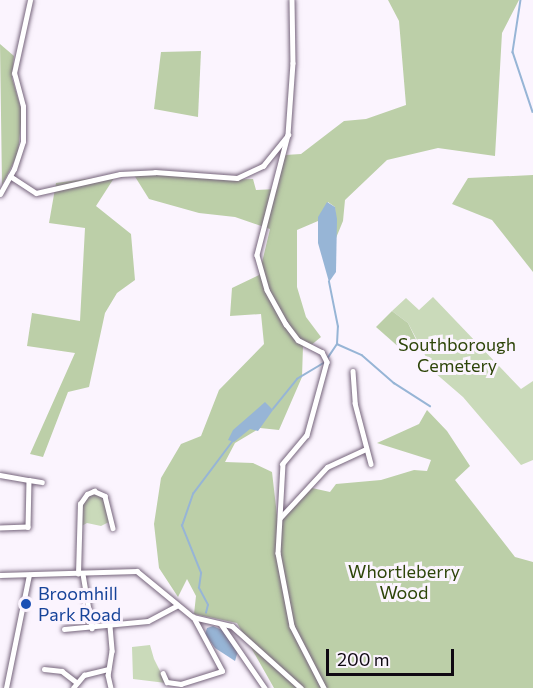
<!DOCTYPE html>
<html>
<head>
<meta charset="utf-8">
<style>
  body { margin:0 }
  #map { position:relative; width:533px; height:688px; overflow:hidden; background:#fbf4fe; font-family:Commissioner,sans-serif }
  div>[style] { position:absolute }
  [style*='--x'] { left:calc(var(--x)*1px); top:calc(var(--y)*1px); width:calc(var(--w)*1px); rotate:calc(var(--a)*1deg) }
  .green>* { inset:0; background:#cadaba }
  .forest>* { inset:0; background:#bccfa8 }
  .water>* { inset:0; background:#97b5d6 }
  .stream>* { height:1.5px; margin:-0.75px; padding:0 0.75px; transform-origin:0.75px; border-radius:0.75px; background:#97b5d6 }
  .roads { filter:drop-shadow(0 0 2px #75647b) drop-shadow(0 0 2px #75647b) }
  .minor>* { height:4.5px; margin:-2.25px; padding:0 2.25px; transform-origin:2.25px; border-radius:2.25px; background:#fff }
  .tertiary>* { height:5px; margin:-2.5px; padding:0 2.5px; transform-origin:2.5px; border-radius:2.5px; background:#fff }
  .dots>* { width:16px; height:16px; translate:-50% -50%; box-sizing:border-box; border:3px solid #fbf4fe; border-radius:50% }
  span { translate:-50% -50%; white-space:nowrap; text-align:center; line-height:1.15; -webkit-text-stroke:6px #fbf4fe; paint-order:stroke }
  .park-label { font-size:18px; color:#2e4509 }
  .transit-label { font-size:18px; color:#164399 }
  .left { translate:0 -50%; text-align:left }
  .scale { position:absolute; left:326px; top:649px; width:128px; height:27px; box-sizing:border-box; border:3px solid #0f0912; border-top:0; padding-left:8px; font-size:18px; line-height:21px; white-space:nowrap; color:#0f0912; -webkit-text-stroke:4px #fbf4fe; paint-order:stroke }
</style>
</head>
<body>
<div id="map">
  <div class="green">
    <div style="clip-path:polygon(433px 297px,521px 389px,533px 381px,533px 460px,521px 465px,463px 397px,434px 372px,408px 323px,392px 311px,406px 298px,419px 310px)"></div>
    <div style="clip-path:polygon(94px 491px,109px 501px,111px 521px,101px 526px,87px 523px,78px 528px,83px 497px)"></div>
    <div style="clip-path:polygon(150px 645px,154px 659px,166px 683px,133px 679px,132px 647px)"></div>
  </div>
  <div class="forest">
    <div style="clip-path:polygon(388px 0,519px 0,502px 33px,495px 156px,438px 148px,387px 160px,345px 200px,343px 221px,336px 238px,335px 207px,328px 202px,318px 221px,297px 230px,297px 287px,306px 317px,321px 337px,310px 346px,303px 346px,302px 377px,279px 430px,260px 428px,235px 443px,225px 462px,253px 463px,272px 472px,278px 524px,312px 488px,330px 492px,336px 484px,381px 480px,414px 470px,427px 471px,431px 460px,377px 443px,419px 424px,427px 410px,447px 431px,470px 466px,455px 480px,515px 557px,533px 562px,533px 688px,274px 688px,237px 623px,194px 614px,196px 596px,187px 579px,178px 597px,159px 568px,154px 524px,161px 478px,181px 444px,201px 436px,219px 390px,264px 344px,261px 314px,230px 316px,232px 288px,259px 275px,270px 229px,235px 217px,199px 213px,149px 199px,134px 175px,186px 174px,217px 180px,253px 179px,256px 190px,277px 189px,285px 155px,301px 154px,344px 121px,366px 119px,406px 105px,399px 21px)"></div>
    <div style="clip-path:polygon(0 44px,14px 56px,12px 78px,22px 112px,18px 154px,2px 185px)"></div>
    <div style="clip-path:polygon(201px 51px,198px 117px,154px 109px,161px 52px)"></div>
    <div style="clip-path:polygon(116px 175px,96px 206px,131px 234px,135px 280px,117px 293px,105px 313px,89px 387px,68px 392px,43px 457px,30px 454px,75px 353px,27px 346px,32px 313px,80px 321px,85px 228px,49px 223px,56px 183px)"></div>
    <div style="clip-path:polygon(533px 175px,533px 272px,492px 220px,452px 204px,468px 178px)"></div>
    <div style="clip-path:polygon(392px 311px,408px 323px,422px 352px,401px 349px,376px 327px)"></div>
  </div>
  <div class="water">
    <div style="clip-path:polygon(327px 202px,335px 207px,337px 219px,336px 272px,329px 282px,318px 243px,318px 217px)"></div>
    <div style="clip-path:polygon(265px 402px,273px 410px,258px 431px,250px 429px,234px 442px,228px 440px,233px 430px)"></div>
    <div style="clip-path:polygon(213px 626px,222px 630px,238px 651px,235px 661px,215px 648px,205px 634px,207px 628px)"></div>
  </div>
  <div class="stream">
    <div style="--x:521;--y:0;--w:53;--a:98.7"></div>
    <div style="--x:513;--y:52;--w:63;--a:71.6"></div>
    <div style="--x:337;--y:344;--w:27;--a:24"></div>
    <div style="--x:362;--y:355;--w:43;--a:41.2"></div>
    <div style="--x:394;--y:383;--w:43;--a:32.6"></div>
    <div style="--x:327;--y:359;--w:18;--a:-56"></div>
    <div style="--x:337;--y:344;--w:17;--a:-87"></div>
    <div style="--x:338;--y:327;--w:46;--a:-101.3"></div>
    <div style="--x:273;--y:409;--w:38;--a:-51"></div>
    <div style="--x:297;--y:379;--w:31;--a:-31"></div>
    <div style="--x:206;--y:613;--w:8;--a:-76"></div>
    <div style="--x:208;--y:605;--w:19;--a:-118"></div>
    <div style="--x:199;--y:588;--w:15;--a:-82"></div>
    <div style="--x:201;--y:573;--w:51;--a:-112"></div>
    <div style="--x:182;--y:526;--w:34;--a:-71"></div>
    <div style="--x:193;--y:494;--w:65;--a:-53.1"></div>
  </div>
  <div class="roads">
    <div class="minor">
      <div style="--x:292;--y:0;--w:63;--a:89.1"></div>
      <div style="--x:293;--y:63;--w:72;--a:94"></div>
      <div style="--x:288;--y:135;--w:124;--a:104.5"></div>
      <div style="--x:257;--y:255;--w:36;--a:74"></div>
      <div style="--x:267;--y:290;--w:39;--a:61"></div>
      <div style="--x:286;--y:324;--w:20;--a:53"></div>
      <div style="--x:298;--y:340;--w:27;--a:27"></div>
      <div style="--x:322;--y:352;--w:11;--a:63"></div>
      <div style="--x:327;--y:362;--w:76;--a:105.3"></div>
      <div style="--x:307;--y:435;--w:38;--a:130"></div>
      <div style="--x:283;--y:464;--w:89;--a:93.2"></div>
      <div style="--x:278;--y:553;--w:74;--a:79.1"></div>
      <div style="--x:292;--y:626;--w:70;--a:62.7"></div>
      <div style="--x:10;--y:176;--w:31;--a:33"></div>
      <div style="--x:36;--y:193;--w:86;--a:-12.7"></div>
      <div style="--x:120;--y:174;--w:35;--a:-3"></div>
      <div style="--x:155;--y:172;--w:82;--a:4.2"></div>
      <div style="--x:237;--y:178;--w:29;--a:-25"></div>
      <div style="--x:263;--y:166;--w:40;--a:-51"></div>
      <div style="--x:353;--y:371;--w:32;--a:86"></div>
      <div style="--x:355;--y:403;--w:63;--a:75.3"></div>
      <div style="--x:0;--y:475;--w:29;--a:10"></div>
      <div style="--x:29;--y:480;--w:47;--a:91.2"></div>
      <div style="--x:28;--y:527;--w:28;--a:178"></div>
      <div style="--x:29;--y:480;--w:13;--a:9"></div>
      <div style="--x:280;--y:518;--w:69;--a:-47.3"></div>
      <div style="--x:327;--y:467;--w:43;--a:-24.8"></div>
      <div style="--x:78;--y:574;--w:70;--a:-88.4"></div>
      <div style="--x:80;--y:504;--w:12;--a:-55"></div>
      <div style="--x:87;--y:494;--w:8;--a:-23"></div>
      <div style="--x:94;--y:491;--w:12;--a:24"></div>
      <div style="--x:105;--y:496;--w:33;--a:76"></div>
      <div style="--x:83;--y:574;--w:55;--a:80.5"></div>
      <div style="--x:0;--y:575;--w:137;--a:-1.7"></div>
      <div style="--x:137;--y:571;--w:72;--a:39.4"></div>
      <div style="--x:193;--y:617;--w:40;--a:13"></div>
      <div style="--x:232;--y:626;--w:93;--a:41.9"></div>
      <div style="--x:221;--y:624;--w:78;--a:55.5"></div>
      <div style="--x:110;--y:626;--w:25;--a:85"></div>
      <div style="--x:112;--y:651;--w:24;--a:99"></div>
      <div style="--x:108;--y:675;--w:13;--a:77"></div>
      <div style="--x:64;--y:629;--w:84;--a:-5.4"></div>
      <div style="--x:148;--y:621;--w:32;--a:-28"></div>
      <div style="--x:44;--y:669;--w:18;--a:6"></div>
      <div style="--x:62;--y:671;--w:18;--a:38"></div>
      <div style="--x:163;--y:673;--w:10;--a:66"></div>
      <div style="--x:167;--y:682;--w:14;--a:8"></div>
      <div style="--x:181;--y:684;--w:43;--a:-17.6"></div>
      <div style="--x:222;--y:671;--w:61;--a:-118.2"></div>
      <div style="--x:6;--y:688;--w:115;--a:-78.5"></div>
      <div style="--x:73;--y:688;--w:17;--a:-50"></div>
      <div style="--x:84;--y:675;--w:25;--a:-14"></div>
    </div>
    <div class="tertiary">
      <div style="--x:0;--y:194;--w:29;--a:-61"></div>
      <div style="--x:14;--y:169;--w:29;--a:-72"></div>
      <div style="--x:23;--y:141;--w:35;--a:-90"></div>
      <div style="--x:23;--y:106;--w:34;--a:-105"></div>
      <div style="--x:14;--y:73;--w:75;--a:-77.6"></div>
    </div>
  </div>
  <div class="dots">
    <div style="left:26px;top:604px;background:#1a4fb4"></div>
  </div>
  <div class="park-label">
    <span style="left:457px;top:355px">Southborough<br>Cemetery</span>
    <span style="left:404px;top:582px">Whortleberry<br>Wood</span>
  </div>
  <div class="transit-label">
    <span class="left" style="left:38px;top:604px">Broomhill<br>Park Road</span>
  </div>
  <div class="scale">200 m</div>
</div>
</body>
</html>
